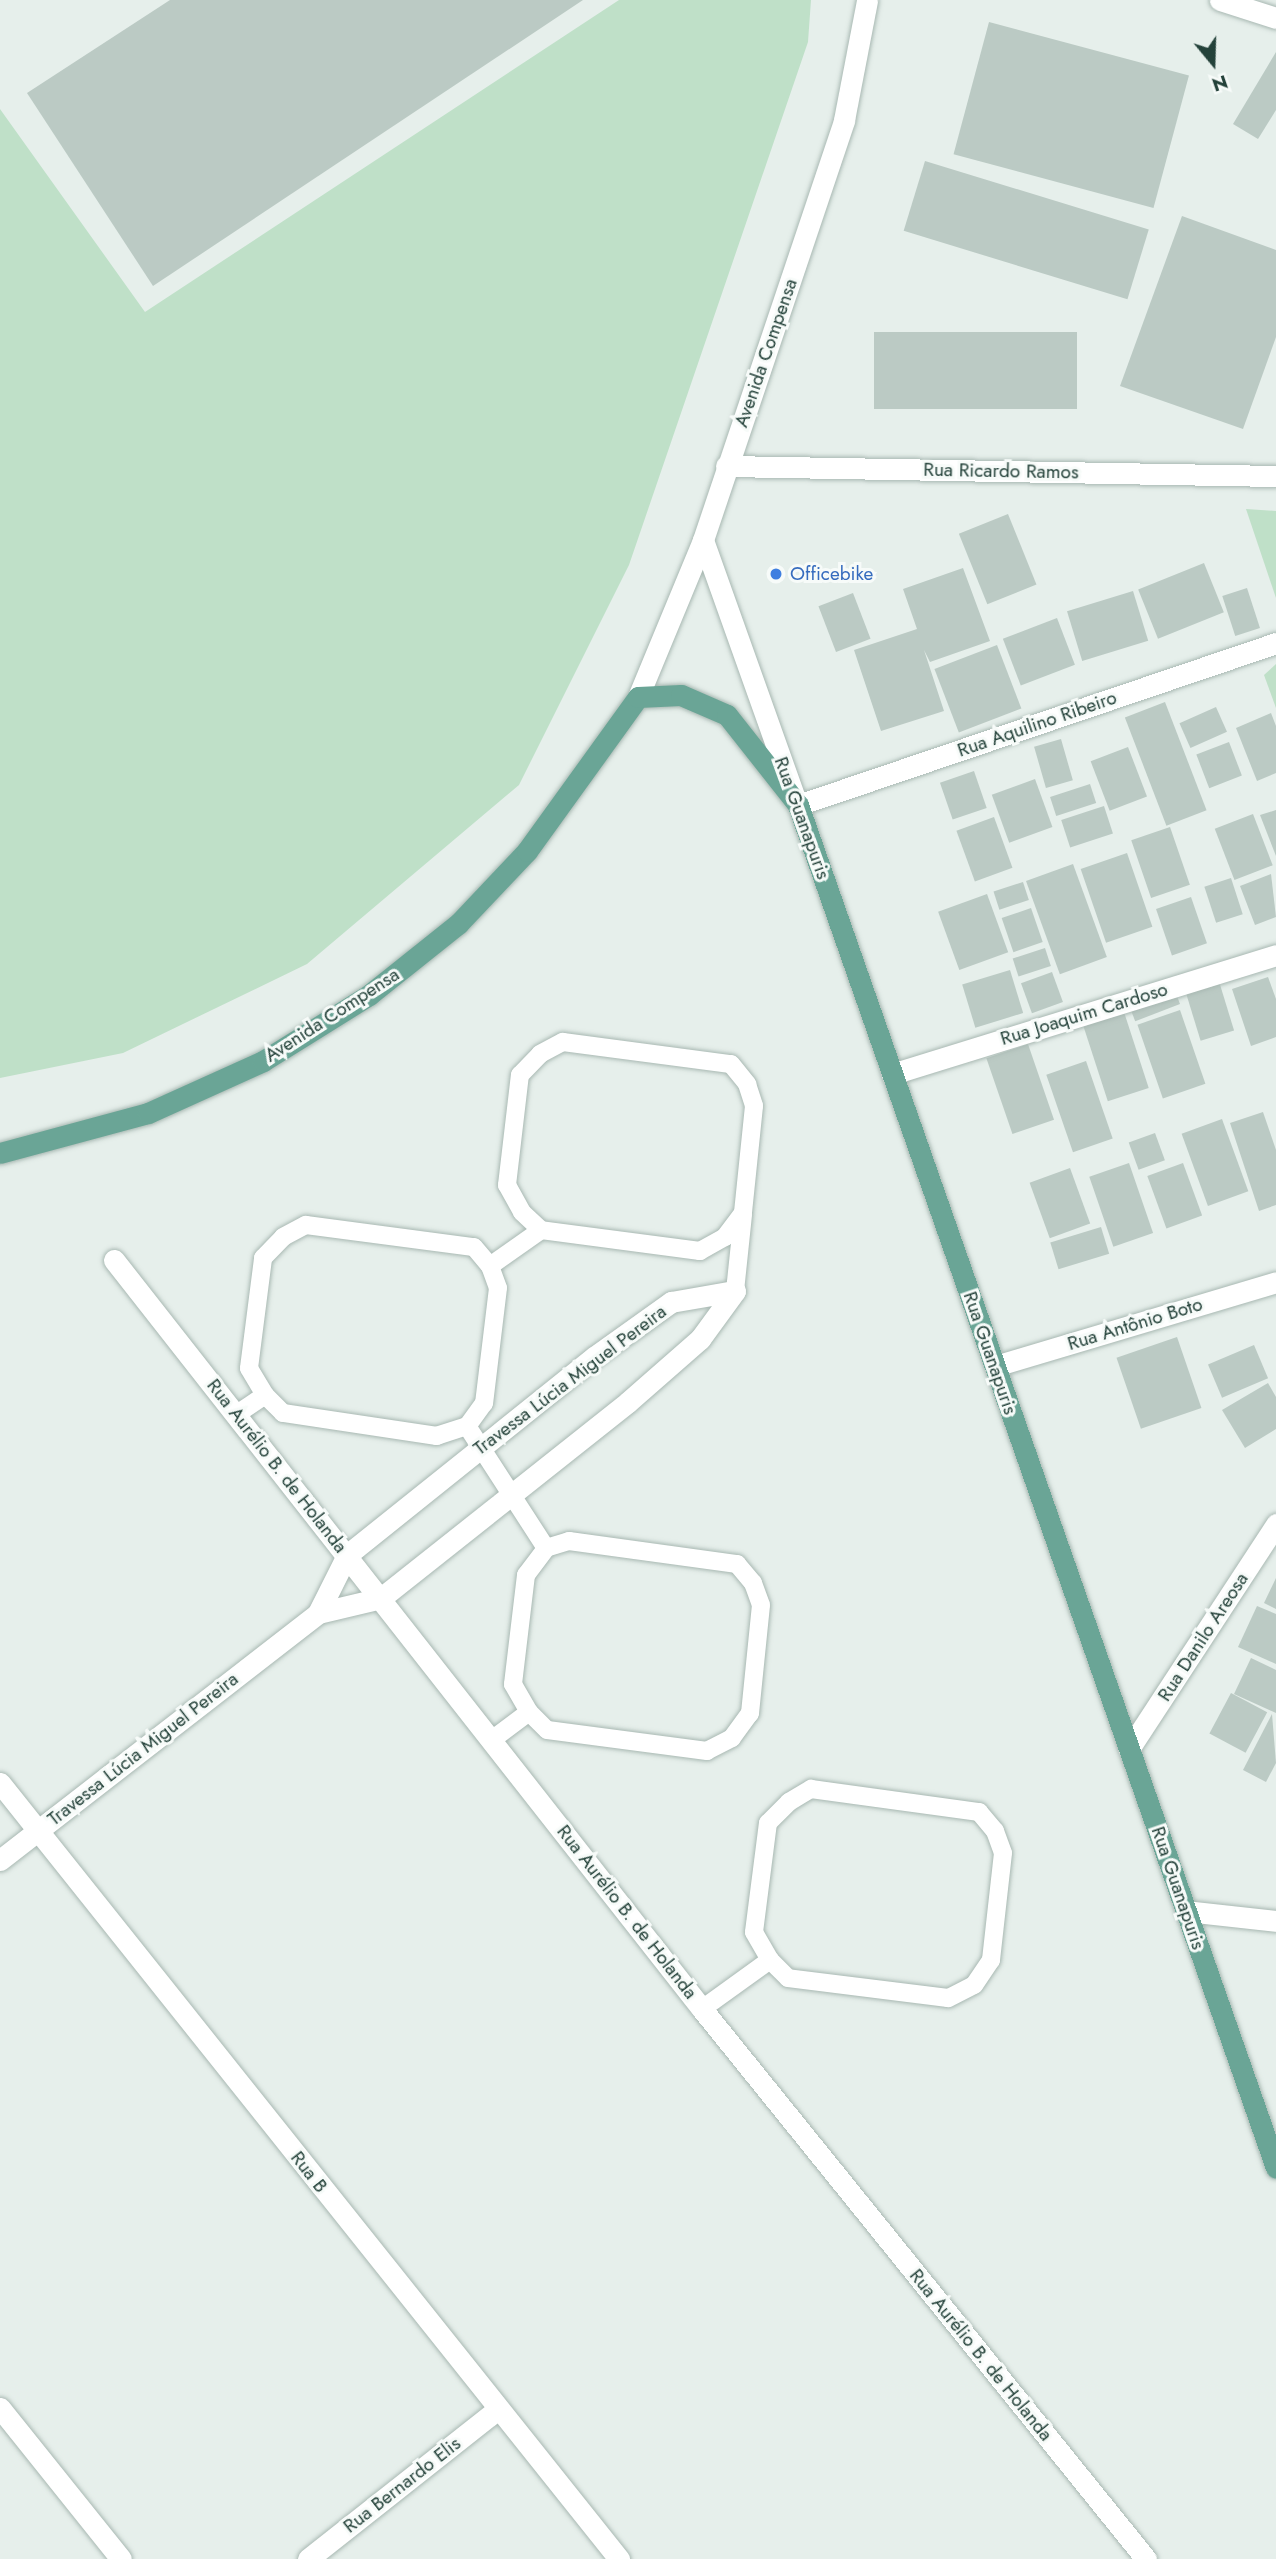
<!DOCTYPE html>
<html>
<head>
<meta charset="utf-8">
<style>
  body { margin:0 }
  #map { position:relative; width:1276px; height:2559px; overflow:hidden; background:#e6efeb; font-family:Jost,sans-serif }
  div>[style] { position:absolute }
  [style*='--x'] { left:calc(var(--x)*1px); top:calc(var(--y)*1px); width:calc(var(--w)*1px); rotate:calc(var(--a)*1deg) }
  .green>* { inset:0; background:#bfe0c8 }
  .building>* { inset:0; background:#bbcac4; transform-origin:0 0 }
  .roads { filter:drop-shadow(0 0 2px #a8b8b2) drop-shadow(0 0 2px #a8b8b2) }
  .lane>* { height:18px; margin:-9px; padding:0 9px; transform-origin:9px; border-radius:9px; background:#fff }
  .street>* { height:21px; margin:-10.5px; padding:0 10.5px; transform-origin:10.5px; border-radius:10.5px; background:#fff }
  .secondary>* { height:21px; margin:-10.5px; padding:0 10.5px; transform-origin:10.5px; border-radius:10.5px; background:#fff }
  .primary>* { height:21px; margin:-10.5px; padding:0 10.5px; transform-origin:10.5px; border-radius:10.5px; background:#6aa596 }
  .dots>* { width:19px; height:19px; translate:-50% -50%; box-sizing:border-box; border:4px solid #f7fbf9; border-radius:50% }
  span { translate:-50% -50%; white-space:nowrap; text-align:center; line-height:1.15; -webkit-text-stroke:6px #f7fbf9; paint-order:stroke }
  .street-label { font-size:19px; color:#24423a }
  .shop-label { font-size:19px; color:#366cbe }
  .left { translate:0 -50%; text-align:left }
  .north { position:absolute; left:1178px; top:28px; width:70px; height:70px; -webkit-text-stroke:5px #f7fbf9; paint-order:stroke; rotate:161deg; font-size:19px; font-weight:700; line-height:28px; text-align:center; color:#24423a }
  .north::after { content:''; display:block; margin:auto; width:24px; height:32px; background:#24423a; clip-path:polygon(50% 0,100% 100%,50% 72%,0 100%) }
</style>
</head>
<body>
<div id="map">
  <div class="green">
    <div style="clip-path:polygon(619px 0,811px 0,808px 42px,629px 565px,519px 785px,307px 964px,123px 1053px,0 1078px,0 109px,145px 312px)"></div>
    <div style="clip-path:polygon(1246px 509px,1276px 511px,1276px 598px)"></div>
    <div style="clip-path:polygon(1276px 664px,1276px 708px,1264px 675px)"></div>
  </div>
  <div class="building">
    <div style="clip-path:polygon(170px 0,583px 0,153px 286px,27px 93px)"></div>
    <div style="left:989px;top:22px;width:207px;height:137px;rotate:15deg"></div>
    <div style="clip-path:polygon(1276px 52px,1276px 110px,1258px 139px,1233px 124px)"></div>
    <div style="left:925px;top:161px;width:234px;height:73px;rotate:17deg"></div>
    <div style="clip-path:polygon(1182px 216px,1276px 250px,1276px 337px,1243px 429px,1120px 386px)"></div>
    <div style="left:1077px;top:332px;width:77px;height:203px;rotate:90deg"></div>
    <div style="left:1008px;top:514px;width:76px;height:53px;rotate:68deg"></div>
    <div style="left:1204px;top:563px;width:53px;height:71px;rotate:68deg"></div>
    <div style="clip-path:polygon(963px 568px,990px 641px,930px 662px,924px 650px,944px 711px,881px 731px,854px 650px,917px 629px,903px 589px)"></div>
    <div style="left:1247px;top:588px;width:42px;height:26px;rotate:72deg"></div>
    <div style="left:1133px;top:591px;width:52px;height:69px;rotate:73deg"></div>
    <div style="left:853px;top:593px;width:49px;height:37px;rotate:69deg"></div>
    <div style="left:1057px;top:618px;width:50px;height:58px;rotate:69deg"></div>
    <div style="left:997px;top:645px;width:68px;height:67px;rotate:69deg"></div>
    <div style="left:1165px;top:702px;width:116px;height:43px;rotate:69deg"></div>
    <div style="left:1216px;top:707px;width:27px;height:40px;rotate:66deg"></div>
    <div style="clip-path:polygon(1271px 713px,1276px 726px,1276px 773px,1257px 781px,1236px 728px)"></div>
    <div style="left:1061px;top:739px;width:43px;height:28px;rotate:74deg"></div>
    <div style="left:1229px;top:742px;width:36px;height:35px;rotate:69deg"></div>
    <div style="left:1128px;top:747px;width:53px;height:40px;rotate:69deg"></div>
    <div style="left:974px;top:771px;width:39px;height:36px;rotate:71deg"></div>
    <div style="left:1035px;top:779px;width:51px;height:46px;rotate:70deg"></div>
    <div style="left:1090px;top:784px;width:20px;height:42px;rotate:72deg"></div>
    <div style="left:1104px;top:806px;width:29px;height:45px;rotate:72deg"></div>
    <div style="clip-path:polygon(1276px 810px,1276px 856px,1260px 815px)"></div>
    <div style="left:1253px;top:814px;width:55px;height:41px;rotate:69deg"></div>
    <div style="left:994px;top:817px;width:54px;height:40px;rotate:70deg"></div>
    <div style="left:1170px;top:827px;width:61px;height:41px;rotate:71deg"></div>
    <div style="left:1127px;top:853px;width:78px;height:49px;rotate:71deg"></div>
    <div style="left:1073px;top:864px;width:99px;height:50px;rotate:70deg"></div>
    <div style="clip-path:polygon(1271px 874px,1276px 917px,1255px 925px,1240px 886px)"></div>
    <div style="left:1231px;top:878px;width:38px;height:28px;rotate:72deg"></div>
    <div style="left:1023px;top:882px;width:19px;height:31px;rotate:72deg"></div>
    <div style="left:987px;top:894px;width:62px;height:52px;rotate:70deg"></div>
    <div style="left:1191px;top:897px;width:49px;height:37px;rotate:71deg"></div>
    <div style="left:1031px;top:908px;width:36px;height:31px;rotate:71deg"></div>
    <div style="left:1045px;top:948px;width:19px;height:34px;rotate:72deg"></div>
    <div style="left:1010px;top:970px;width:45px;height:50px;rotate:73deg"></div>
    <div style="left:1052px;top:972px;width:32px;height:33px;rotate:70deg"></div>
    <div style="clip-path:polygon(1268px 977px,1276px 999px,1276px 1037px,1251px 1046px,1232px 989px)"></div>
    <div style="left:1218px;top:978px;width:55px;height:35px;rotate:73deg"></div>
    <div style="left:1175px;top:991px;width:14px;height:48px;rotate:69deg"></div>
    <div style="left:1180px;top:1010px;width:78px;height:45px;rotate:71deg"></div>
    <div style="left:1124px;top:1012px;width:80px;height:43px;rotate:72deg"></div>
    <div style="left:1028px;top:1044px;width:80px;height:44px;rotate:71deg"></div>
    <div style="left:1086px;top:1061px;width:82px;height:42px;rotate:71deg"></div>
    <div style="clip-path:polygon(1263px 1112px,1276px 1150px,1276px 1205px,1259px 1211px,1230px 1123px)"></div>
    <div style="left:1222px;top:1119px;width:77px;height:43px;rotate:70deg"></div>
    <div style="left:1155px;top:1133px;width:29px;height:28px;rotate:70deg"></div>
    <div style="left:1129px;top:1163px;width:74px;height:42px;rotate:71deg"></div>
    <div style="left:1183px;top:1163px;width:56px;height:38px;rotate:70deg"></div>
    <div style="left:1070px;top:1168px;width:59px;height:43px;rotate:70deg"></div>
    <div style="left:1101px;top:1227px;width:28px;height:53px;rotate:73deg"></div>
    <div style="left:1177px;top:1337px;width:75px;height:64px;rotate:71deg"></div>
    <div style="left:1254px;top:1345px;width:36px;height:50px;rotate:67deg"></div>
    <div style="clip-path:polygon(1268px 1383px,1276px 1397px,1276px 1429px,1245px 1448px,1222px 1410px)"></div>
    <div style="clip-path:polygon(1276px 1578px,1276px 1609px,1264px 1603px)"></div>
    <div style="clip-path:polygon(1257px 1606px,1276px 1614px,1276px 1664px,1238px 1647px)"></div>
    <div style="clip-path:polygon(1251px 1658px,1276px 1670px,1276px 1713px,1234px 1694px)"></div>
    <div style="left:1231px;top:1693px;width:41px;height:46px;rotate:28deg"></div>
    <div style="clip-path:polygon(1272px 1714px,1276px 1763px,1266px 1782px,1243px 1770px)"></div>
  </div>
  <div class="roads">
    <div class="lane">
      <div style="--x:563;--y:1042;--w:169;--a:7.5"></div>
      <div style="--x:731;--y:1064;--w:26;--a:51"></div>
      <div style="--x:747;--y:1084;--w:23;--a:72"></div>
      <div style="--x:754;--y:1106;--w:108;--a:95.9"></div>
      <div style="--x:743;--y:1213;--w:30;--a:127"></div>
      <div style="--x:725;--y:1237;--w:29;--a:151"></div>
      <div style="--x:700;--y:1251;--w:160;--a:-172.5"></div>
      <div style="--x:541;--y:1230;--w:26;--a:-137"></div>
      <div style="--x:522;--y:1212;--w:31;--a:-119"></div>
      <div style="--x:507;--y:1185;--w:111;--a:-83.3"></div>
      <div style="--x:520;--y:1075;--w:29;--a:-46"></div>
      <div style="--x:540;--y:1054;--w:26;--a:-28"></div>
      <div style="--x:306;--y:1225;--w:169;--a:7.5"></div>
      <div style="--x:474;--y:1247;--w:25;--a:50"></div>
      <div style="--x:490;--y:1266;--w:23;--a:70"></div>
      <div style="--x:498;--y:1288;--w:116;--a:96.9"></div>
      <div style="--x:484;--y:1403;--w:29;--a:126"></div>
      <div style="--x:467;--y:1426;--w:32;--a:162"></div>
      <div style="--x:437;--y:1436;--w:156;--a:-171.5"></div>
      <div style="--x:283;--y:1413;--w:25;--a:-135"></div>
      <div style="--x:265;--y:1395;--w:31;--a:-121"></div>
      <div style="--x:249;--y:1368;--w:111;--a:-82.7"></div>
      <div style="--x:263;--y:1258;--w:29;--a:-46"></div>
      <div style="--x:283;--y:1237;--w:26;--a:-28"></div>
      <div style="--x:490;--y:1266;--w:62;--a:-35.2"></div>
      <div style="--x:735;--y:1291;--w:76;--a:-84"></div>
      <div style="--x:237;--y:1414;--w:34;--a:-34"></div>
      <div style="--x:467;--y:1426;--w:145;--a:57.1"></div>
      <div style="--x:569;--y:1541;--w:170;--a:7.8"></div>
      <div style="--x:737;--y:1564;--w:25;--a:50"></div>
      <div style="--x:753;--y:1583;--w:23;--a:70"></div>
      <div style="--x:761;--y:1605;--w:109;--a:95.8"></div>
      <div style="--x:750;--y:1713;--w:31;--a:126"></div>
      <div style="--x:732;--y:1738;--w:28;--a:153"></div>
      <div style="--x:707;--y:1751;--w:161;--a:-172.5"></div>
      <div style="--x:547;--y:1730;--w:25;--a:-135"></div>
      <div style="--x:529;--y:1712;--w:32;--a:-120"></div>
      <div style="--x:513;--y:1684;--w:110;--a:-83.2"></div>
      <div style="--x:526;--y:1575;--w:34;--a:-53"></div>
      <div style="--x:546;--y:1548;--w:24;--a:-17"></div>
      <div style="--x:493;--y:1739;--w:45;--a:-36.9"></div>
      <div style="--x:811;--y:1789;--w:170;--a:7.8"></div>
      <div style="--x:979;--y:1812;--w:25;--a:50"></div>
      <div style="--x:995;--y:1831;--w:23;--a:70"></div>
      <div style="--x:1003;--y:1853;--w:108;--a:96.4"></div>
      <div style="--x:991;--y:1960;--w:30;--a:124"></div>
      <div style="--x:974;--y:1985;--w:29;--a:153"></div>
      <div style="--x:948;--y:1998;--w:161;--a:-172.9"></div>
      <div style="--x:788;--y:1978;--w:25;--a:-135"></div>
      <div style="--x:770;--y:1960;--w:32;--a:-120"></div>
      <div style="--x:754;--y:1932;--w:110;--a:-82.7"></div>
      <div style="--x:768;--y:1823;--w:30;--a:-45"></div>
      <div style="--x:789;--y:1802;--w:26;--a:-31"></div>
      <div style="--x:702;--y:2009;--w:84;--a:-35.8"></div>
    </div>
    <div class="street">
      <div style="--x:1220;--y:0;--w:59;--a:17.8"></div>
      <div style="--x:726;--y:466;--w:550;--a:1.04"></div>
      <div style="--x:798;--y:805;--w:505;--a:-18.72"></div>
      <div style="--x:892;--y:1074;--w:402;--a:-17.2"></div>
      <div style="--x:114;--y:1260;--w:952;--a:51.87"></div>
      <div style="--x:702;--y:2009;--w:707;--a:51.09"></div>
      <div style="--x:995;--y:1366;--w:293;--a:-16.6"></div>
      <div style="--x:318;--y:1613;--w:65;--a:-13.4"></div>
      <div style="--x:381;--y:1598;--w:315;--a:-38.4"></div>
      <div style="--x:628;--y:1402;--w:96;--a:-41.2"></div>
      <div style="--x:700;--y:1339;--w:59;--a:-53.9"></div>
      <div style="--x:1129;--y:1749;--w:269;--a:-56.8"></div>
      <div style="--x:0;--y:1783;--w:993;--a:51.42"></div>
      <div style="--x:0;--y:1860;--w:403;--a:-37.8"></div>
      <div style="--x:318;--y:1613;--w:65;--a:-63.4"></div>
      <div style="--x:347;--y:1555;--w:317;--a:-38.7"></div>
      <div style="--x:594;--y:1357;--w:95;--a:-35.5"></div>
      <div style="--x:671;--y:1302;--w:65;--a:-9.8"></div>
      <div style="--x:1186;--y:1911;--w:91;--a:6.3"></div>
      <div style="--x:0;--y:2408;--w:193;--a:51.3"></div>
      <div style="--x:308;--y:2559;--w:241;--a:-38.3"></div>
    </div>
    <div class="secondary">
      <div style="--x:703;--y:540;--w:274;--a:70.4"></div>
      <div style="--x:638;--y:697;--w:170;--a:-67.5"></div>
      <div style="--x:703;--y:540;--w:443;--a:-71.4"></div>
      <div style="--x:844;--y:120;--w:122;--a:-79.1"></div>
    </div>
    <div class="primary">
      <div style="--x:0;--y:1153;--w:153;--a:-15.1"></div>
      <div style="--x:148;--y:1113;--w:126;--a:-24.3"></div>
      <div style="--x:263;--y:1061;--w:125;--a:-31.9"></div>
      <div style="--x:369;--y:995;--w:114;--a:-38.6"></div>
      <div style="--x:458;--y:924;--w:100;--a:-46.6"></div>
      <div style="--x:527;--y:851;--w:190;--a:-54.2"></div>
      <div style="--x:638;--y:697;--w:43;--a:-2.7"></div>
      <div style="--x:681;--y:695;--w:50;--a:23.5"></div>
      <div style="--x:727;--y:715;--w:115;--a:51.7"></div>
      <div style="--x:798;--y:805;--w:1444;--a:70.67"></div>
    </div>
  </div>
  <div class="dots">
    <div style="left:776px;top:574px;background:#3f7fe0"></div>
  </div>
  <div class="street-label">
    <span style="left:766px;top:353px;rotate:-71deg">Avenida Compensa</span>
    <span style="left:1001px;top:471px;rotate:1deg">Rua Ricardo Ramos</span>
    <span style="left:1037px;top:724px;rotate:-19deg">Rua Aquilino Ribeiro</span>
    <span style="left:802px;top:818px;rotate:70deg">Rua Guanapuris</span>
    <span style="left:1084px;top:1014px;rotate:-17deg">Rua Joaquim Cardoso</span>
    <span style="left:332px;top:1015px;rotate:-33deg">Avenida Compensa</span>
    <span style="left:1135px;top:1324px;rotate:-17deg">Rua Antônio Boto</span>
    <span style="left:990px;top:1353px;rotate:71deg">Rua Guanapuris</span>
    <span style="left:570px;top:1380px;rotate:-37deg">Travessa Lúcia Miguel Pereira</span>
    <span style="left:277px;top:1466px;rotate:52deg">Rua Aurélio B. de Holanda</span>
    <span style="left:1203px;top:1637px;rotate:-57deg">Rua Danilo Areosa</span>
    <span style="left:143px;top:1749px;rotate:-38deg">Travessa Lúcia Miguel Pereira</span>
    <span style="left:1178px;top:1888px;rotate:71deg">Rua Guanapuris</span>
    <span style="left:627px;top:1912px;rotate:52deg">Rua Aurélio B. de Holanda</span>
    <span style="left:309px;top:2172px;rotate:52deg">Rua B</span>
    <span style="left:981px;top:2355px;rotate:51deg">Rua Aurélio B. de Holanda</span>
    <span style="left:402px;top:2485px;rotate:-38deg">Rua Bernardo Elis</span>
  </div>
  <div class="shop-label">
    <span class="left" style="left:790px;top:574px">Officebike</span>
  </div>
  <div class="north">N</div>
</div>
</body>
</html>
